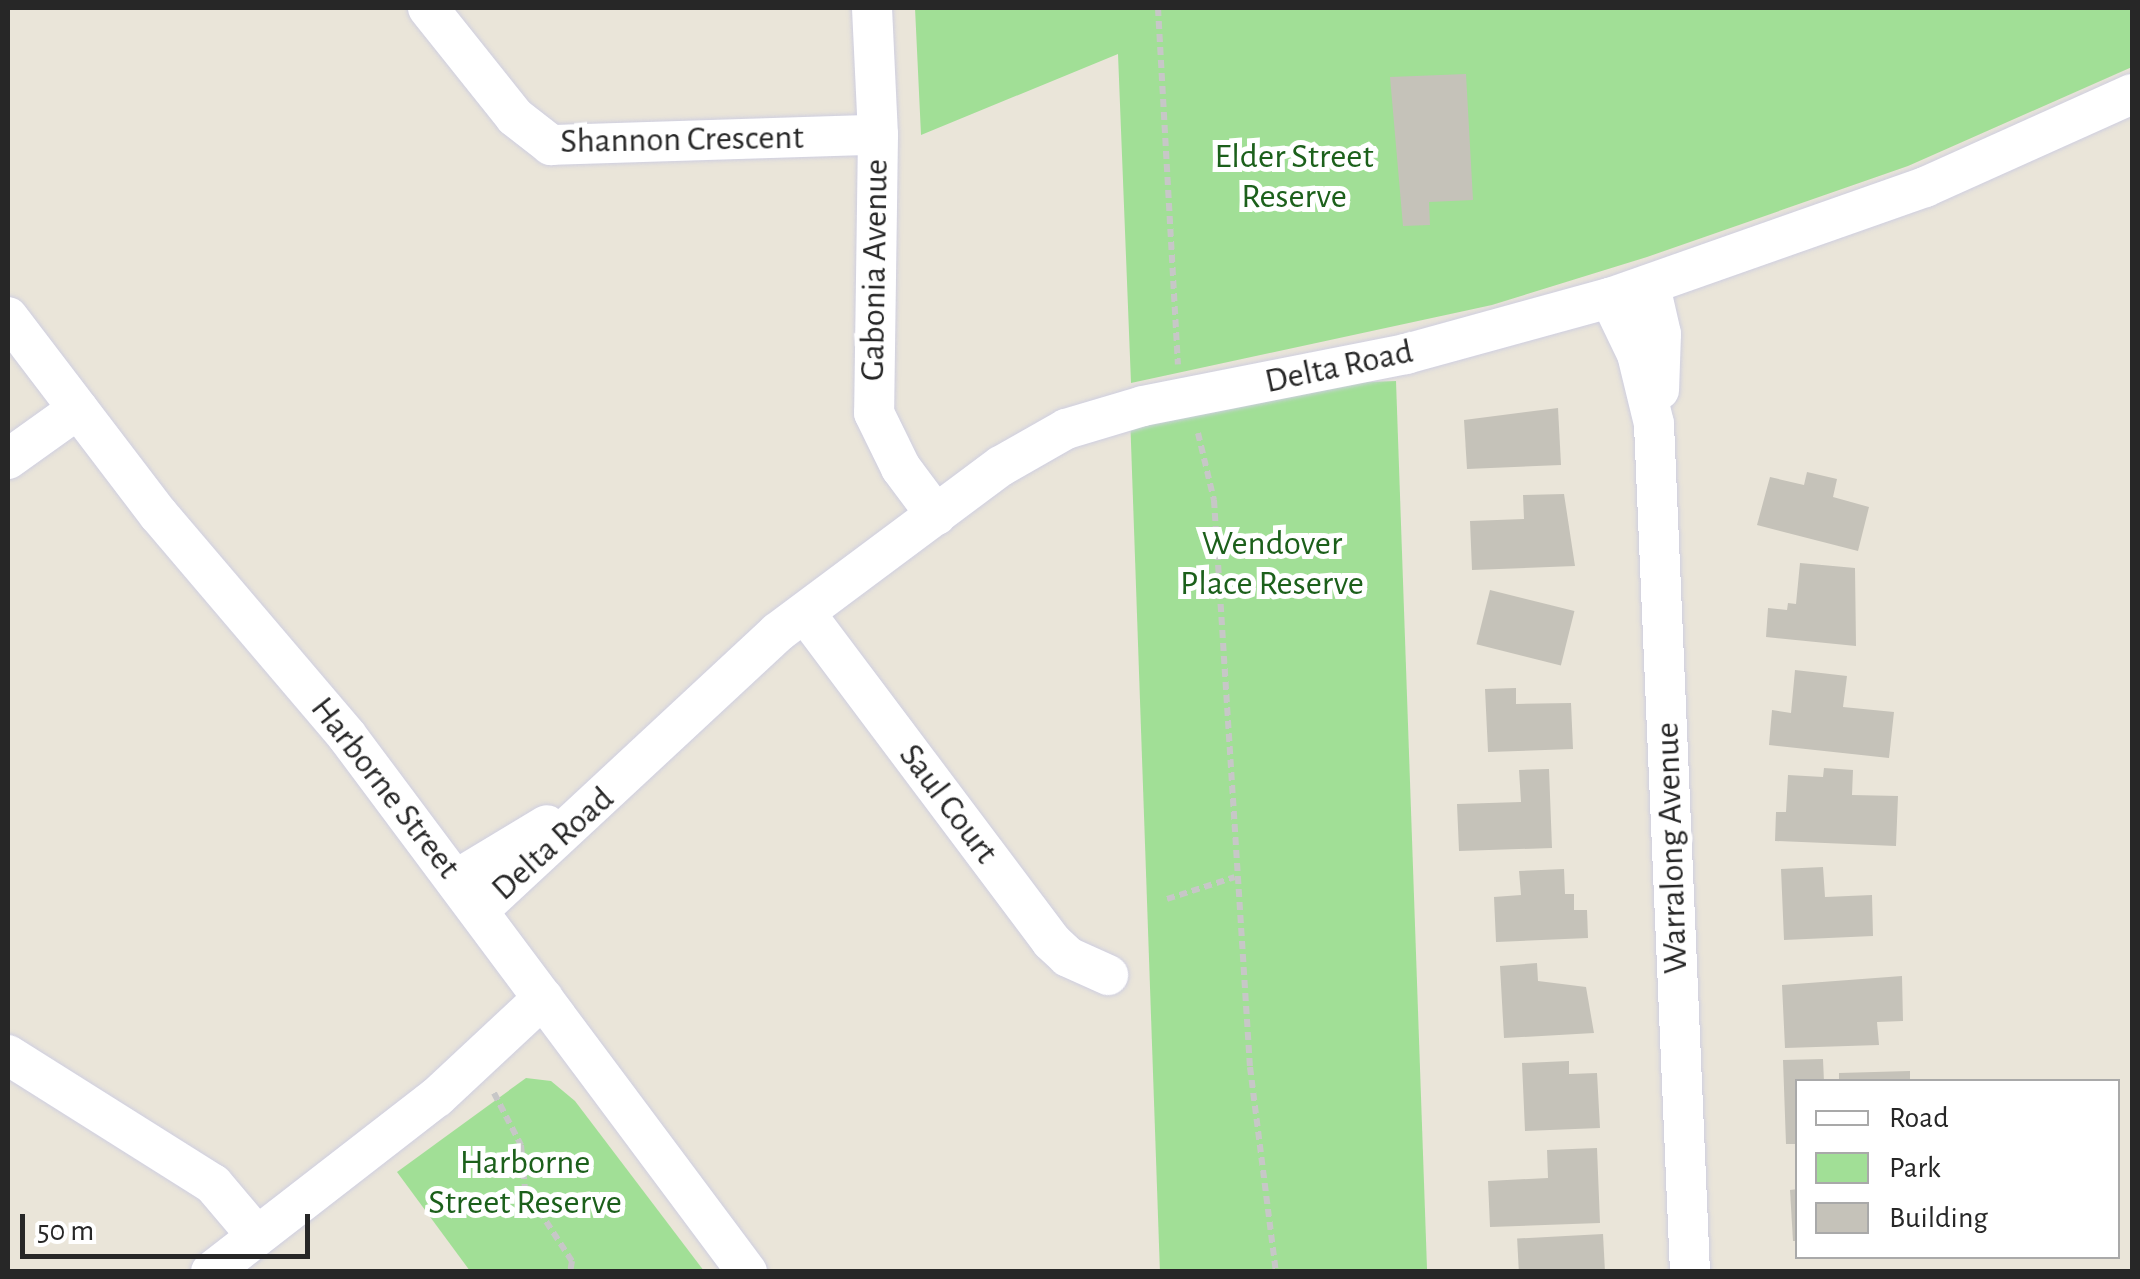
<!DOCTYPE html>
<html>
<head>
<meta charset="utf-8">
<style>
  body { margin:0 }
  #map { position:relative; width:2140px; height:1279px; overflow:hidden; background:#eae5d9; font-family:"Alegreya Sans",sans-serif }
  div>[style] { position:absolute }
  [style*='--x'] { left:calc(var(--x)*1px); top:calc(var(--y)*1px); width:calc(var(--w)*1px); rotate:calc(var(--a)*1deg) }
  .green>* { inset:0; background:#a1df96; transform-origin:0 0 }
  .building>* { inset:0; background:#c5c2b9; transform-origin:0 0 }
  .path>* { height:6px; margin-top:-3px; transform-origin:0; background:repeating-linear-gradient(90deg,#c7c7c7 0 8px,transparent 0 13px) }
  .roads { filter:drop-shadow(0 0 2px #cecee0) drop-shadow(0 0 2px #cecee0) }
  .minor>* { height:40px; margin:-20px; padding:0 20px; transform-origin:20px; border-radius:20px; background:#fff }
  span { translate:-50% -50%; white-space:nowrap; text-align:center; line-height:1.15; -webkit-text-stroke:10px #fff; paint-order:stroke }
  .street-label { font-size:35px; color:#272727 }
  .park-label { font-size:35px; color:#1c601b }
  .frame { position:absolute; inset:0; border:10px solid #272727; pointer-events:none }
  .legend { position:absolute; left:1795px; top:1079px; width:325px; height:180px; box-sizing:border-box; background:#fff; border:2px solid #a9a9a9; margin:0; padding:12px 18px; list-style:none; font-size:30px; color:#272727 }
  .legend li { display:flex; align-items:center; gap:20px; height:50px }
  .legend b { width:50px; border:2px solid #a9a9a9 }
  .scale { position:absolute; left:20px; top:1214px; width:290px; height:45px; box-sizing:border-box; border:5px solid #272727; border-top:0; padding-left:12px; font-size:30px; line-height:35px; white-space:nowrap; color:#272727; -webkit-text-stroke:8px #fff; paint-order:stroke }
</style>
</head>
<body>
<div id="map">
  <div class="green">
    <div style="clip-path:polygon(915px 8px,2132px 8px,2132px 67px,1908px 166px,1647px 257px,1492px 305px,1131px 383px,1118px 54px,921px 135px)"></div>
    <div style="left:1396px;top:381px;width:891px;height:267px;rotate:88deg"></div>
    <div style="clip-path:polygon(526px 1078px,551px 1081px,575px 1101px,704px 1271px,470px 1271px,397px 1172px)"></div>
  </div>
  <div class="building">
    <div style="clip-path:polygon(1466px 74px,1473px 200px,1429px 202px,1430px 225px,1403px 226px,1390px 77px)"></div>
    <div style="clip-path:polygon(1558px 408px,1561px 465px,1467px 469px,1464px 420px)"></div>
    <div style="clip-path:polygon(1807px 472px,1837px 479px,1833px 497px,1869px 507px,1858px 551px,1757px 525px,1770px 477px,1804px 485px)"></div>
    <div style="clip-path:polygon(1564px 494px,1575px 566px,1472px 570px,1470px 521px,1524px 519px,1523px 495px)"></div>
    <div style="clip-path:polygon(1800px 563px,1855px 568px,1856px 646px,1766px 637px,1768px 608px,1787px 610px,1788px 603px,1796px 604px)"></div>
    <div style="left:1490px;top:590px;width:87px;height:56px;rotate:14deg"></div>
    <div style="clip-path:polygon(1795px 670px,1847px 676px,1843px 707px,1894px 712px,1889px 758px,1769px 745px,1772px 710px,1791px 713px)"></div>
    <div style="clip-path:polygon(1516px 688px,1516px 704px,1571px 703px,1573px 749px,1488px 752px,1485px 689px)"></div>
    <div style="clip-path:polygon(1824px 768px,1853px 770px,1852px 795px,1898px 796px,1896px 846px,1775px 841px,1776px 812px,1786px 812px,1788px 775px,1823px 777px)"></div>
    <div style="clip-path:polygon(1549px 769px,1552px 848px,1459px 851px,1457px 804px,1521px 802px,1519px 770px)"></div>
    <div style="clip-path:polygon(1823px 867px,1825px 897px,1872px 895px,1873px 936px,1784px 940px,1781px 869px)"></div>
    <div style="clip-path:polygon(1564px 869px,1565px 894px,1574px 894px,1574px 910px,1587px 910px,1588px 938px,1496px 942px,1494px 897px,1521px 895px,1519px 871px)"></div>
    <div style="clip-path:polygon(1537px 963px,1538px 981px,1586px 987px,1594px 1033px,1504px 1038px,1500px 966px)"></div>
    <div style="clip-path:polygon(1902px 976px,1903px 1021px,1877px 1022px,1879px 1045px,1785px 1048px,1782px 985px)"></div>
    <div style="clip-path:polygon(1823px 1059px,1824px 1082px,1798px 1082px,1798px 1144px,1786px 1144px,1783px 1060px)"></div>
    <div style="clip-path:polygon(1569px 1061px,1569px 1074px,1597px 1073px,1600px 1128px,1525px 1131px,1522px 1063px)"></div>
    <div style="clip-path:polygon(1910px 1071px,1910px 1082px,1839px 1082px,1839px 1073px)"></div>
    <div style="clip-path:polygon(1597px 1148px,1600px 1223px,1490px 1227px,1488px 1181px,1548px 1178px,1547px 1150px)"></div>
    <div style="clip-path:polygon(1798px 1189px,1798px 1241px,1793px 1241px,1790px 1190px)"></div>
    <div style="left:1603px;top:1234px;width:38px;height:86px;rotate:87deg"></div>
  </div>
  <div class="path">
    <div style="--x:1158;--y:8;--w:357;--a:86.8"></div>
    <div style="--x:1198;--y:433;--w:69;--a:76.6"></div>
    <div style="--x:1214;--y:500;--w:568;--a:86.37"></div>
    <div style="--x:1250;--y:1067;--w:207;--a:82.8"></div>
    <div style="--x:1167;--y:899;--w:71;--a:-17.9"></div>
    <div style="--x:494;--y:1093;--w:59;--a:62.6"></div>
    <div style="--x:521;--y:1145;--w:44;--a:84.8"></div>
    <div style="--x:525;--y:1189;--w:86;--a:56.9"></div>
    <div style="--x:572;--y:1261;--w:11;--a:100"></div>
  </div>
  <div class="roads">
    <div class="minor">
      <div style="--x:428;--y:8;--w:139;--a:51.4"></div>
      <div style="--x:515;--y:117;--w:46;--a:37.9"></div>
      <div style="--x:551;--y:145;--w:327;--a:-1.8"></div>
      <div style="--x:872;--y:8;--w:127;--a:87.3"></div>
      <div style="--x:878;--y:135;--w:278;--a:90.8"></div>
      <div style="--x:874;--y:413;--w:61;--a:63.9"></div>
      <div style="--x:901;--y:468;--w:59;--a:53.3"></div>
      <div style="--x:1650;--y:286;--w:49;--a:77.1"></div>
      <div style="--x:1661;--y:334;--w:56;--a:92"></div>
      <div style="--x:1610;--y:298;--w:62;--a:64.3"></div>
      <div style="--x:1637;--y:354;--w:72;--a:76.3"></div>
      <div style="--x:1654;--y:424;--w:849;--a:87.57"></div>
      <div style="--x:8;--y:317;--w:249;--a:52.7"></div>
      <div style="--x:159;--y:515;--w:290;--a:49.6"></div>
      <div style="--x:347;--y:736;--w:669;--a:53.27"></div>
      <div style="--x:8;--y:459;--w:86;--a:-35.5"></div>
      <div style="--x:805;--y:613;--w:410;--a:53.1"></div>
      <div style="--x:1051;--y:941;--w:23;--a:43"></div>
      <div style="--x:1068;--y:957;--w:44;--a:24.2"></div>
      <div style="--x:456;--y:880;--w:106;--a:-31.1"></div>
      <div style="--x:479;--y:910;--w:408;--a:-42.9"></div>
      <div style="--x:778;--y:632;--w:278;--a:-36.7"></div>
      <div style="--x:1001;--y:466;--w:75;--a:-29.6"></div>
      <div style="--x:1066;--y:429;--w:80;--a:-16.6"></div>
      <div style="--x:1143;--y:406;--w:268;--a:-11.2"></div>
      <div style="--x:1406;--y:354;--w:212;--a:-15.4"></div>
      <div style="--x:1610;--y:298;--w:334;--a:-19.4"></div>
      <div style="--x:1925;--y:187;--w:227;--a:-24.2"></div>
      <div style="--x:8;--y:1055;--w:242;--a:32.2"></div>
      <div style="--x:213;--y:1184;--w:68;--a:49.8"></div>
      <div style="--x:211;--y:1272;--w:286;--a:-37.8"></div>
      <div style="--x:437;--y:1097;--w:145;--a:-43"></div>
    </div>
  </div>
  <div class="street-label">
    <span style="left:682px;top:140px;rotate:-1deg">Shannon Crescent</span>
    <span style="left:875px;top:270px;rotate:-89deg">Gabonia Avenue</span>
    <span style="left:1339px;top:367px;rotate:-12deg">Delta Road</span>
    <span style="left:385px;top:788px;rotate:52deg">Harborne Street</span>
    <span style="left:948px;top:804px;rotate:53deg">Saul Court</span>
    <span style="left:553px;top:844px;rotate:-42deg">Delta Road</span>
    <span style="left:1672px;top:848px;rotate:-92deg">Warralong Avenue</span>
  </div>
  <div class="park-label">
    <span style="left:1294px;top:177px">Elder Street<br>Reserve</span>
    <span style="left:1272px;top:564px">Wendover<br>Place Reserve</span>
    <span style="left:525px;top:1183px">Harborne<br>Street Reserve</span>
  </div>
  <div class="frame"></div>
  <ul class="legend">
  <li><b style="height:12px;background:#fff"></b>Road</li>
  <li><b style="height:28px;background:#a1df96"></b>Park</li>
  <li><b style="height:28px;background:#c5c2b9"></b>Building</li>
  </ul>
  <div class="scale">50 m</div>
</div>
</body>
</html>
